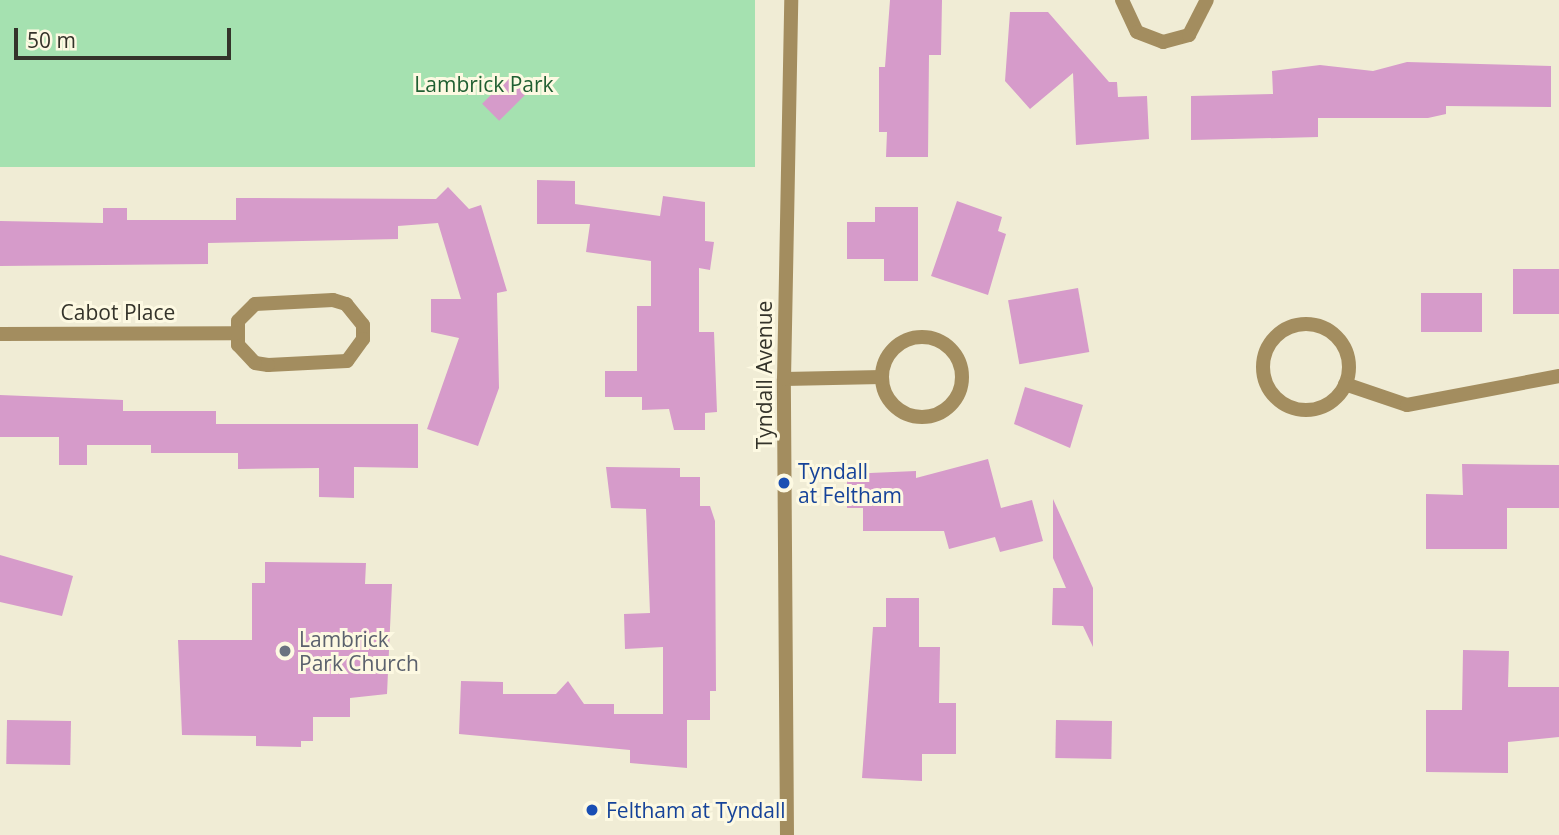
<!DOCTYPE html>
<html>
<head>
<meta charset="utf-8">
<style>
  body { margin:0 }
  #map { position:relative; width:1559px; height:835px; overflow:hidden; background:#f0ecd5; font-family:"Open Sans",sans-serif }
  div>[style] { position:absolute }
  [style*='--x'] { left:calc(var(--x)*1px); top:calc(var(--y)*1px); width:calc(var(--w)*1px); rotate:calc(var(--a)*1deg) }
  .green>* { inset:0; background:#a5e1b0; transform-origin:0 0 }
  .building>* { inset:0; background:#d69bca; transform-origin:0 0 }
  .minor>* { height:14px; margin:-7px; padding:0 7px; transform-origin:7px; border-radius:7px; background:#a38d5f }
  .minor>.ring { margin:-7px; padding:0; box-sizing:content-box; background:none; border:14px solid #a38d5f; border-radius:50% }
  .tertiary>* { height:14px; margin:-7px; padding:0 7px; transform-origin:7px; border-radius:7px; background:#a38d5f }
  .dots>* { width:19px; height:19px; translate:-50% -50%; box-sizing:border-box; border:4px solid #fdf9e2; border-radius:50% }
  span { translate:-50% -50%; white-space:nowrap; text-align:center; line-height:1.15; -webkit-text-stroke:6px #fdf9e2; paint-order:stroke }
  .park-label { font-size:21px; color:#205f32 }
  .street-label { font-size:21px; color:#34332a }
  .transit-label { font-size:21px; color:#164399 }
  .left { translate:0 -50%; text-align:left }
  .worship-label { font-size:21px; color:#5b616d }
  .scale { position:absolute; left:14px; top:28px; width:217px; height:32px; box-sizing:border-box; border:4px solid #34332a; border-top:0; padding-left:9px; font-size:21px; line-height:24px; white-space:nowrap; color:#34332a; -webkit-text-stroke:5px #fdf9e2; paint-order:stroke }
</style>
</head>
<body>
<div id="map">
  <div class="green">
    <div style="left:0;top:0;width:755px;height:167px"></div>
  </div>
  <div class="building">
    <div style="clip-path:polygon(890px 0,942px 0,941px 55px,929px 55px,928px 157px,886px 157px,887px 132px,879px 132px,879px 67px,885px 67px)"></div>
    <div style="clip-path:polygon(1010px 12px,1048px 12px,1109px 82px,1117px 82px,1118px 97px,1147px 96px,1149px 139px,1076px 145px,1073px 73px,1030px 109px,1005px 81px)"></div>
    <div style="clip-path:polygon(1407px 62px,1551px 66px,1551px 107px,1446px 106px,1446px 114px,1428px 118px,1318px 118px,1318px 137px,1191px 140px,1191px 96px,1273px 94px,1272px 71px,1320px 65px,1373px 71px)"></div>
    <div style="left:509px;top:77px;width:24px;height:38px;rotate:45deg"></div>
    <div style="clip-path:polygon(537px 180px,575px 181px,575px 204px,660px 216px,663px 196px,705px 202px,705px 241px,714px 242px,710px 270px,699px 268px,699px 332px,714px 332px,717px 412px,705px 413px,705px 430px,674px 430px,669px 409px,642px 410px,642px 397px,605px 397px,605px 371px,637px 371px,637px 306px,651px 306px,651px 261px,586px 252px,590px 224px,537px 224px)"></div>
    <div style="clip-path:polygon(448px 187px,469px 209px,481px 205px,507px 291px,497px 293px,499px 388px,478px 446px,427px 429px,459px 338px,431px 332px,431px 299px,461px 299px,438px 223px,398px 226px,398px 239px,208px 243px,208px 264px,0 266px,0 221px,103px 223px,103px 208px,127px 208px,127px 220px,236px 220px,236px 198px,436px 199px)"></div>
    <div style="clip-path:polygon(957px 201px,1002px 217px,998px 231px,1006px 234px,988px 295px,931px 276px)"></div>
    <div style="clip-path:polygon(875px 207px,918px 207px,918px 281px,884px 281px,884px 259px,847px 259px,847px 222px,875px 222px)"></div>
    <div style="left:1513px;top:269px;width:46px;height:45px"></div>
    <div style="left:1078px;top:288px;width:65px;height:71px;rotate:80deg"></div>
    <div style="left:1421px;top:293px;width:61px;height:39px"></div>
    <div style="clip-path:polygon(1025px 387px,1083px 405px,1070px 448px,1014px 424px)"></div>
    <div style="clip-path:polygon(0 395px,123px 400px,123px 411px,216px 411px,216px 424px,418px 424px,418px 468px,354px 467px,354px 498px,319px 497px,319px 468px,238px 469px,238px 453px,151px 453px,151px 445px,87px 445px,87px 465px,59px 465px,59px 437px,0 437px)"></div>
    <div style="clip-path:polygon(988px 459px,1001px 508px,1032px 500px,1043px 541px,1000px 552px,995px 537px,949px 549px,944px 531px,863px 531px,863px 508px,847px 508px,847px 474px,916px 471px,916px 478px)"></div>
    <div style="clip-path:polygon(1462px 464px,1559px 465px,1559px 508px,1507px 508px,1507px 549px,1426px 549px,1426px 494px,1463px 495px)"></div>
    <div style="clip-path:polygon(606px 467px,680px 468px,680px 477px,700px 477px,700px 506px,710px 506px,715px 521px,716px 691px,710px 691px,710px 720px,687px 720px,687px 768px,630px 763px,630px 750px,459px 734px,461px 681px,503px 682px,503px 694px,556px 694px,568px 681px,584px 704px,614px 704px,614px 714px,663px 714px,663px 647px,625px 649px,624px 614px,650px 613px,646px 509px,611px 508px)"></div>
    <div style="clip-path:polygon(1053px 499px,1093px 588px,1093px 647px,1083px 626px,1052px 625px,1053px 588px,1066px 588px,1053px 558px)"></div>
    <div style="clip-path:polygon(0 555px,73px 576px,62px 616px,0 602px)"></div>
    <div style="clip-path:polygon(265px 562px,366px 563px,365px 584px,392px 584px,387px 694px,350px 698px,350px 717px,313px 717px,313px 741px,301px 741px,301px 747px,256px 746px,256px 736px,182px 735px,178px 640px,252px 640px,252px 583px,265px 583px)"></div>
    <div style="clip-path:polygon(886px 598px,919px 598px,919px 647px,940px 647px,939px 703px,956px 703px,956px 754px,922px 754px,922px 781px,862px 778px,873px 627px,886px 627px)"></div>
    <div style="clip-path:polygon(1463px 650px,1509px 651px,1508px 687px,1559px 687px,1559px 737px,1508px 742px,1508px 773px,1426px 772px,1426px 710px,1462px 710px)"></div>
    <div style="left:7px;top:720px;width:64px;height:44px;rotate:1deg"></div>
    <div style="left:1056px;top:720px;width:56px;height:38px;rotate:1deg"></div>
  </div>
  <div class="minor">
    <div style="--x:1122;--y:0;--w:35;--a:65"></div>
    <div style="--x:1137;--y:32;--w:28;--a:21"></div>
    <div style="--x:1163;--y:42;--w:27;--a:-15"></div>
    <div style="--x:1189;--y:35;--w:39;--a:-63"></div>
    <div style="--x:333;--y:300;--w:14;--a:17"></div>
    <div style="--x:346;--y:304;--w:27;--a:51"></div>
    <div style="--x:363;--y:325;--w:14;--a:90"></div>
    <div style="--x:363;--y:339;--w:27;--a:126"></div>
    <div style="--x:347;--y:361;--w:79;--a:177.1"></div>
    <div style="--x:268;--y:365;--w:13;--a:-171"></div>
    <div style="--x:255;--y:363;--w:25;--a:-133"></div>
    <div style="--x:238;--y:345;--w:24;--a:-90"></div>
    <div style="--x:238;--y:321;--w:24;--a:-45"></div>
    <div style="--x:255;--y:304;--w:78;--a:-2.9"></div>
    <div class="ring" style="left:1263px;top:324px;width:72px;height:72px"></div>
    <div style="--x:0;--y:334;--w:236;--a:-0.2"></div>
    <div class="ring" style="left:882px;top:337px;width:66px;height:66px"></div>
    <div style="--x:784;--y:379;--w:98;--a:-1.2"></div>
    <div style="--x:1345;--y:384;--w:65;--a:18.7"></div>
    <div style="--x:1407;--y:405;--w:155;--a:-10.8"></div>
  </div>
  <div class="tertiary">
    <div style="--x:787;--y:835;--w:456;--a:-90.4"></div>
    <div style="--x:784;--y:379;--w:379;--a:-88.9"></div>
  </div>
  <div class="dots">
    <div style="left:784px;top:483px;background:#1a4fb4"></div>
    <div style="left:285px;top:651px;background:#6b7280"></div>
    <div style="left:592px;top:810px;background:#1a4fb4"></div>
  </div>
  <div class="park-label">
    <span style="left:484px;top:84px">Lambrick Park</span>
  </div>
  <div class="street-label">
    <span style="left:118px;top:312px">Cabot Place</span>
    <span style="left:764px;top:375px;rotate:-90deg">Tyndall Avenue</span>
  </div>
  <div class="transit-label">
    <span class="left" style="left:798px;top:483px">Tyndall<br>at Feltham</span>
    <span class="left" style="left:606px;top:810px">Feltham at Tyndall</span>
  </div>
  <div class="worship-label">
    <span class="left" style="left:299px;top:651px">Lambrick<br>Park Church</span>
  </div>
  <div class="scale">50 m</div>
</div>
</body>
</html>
